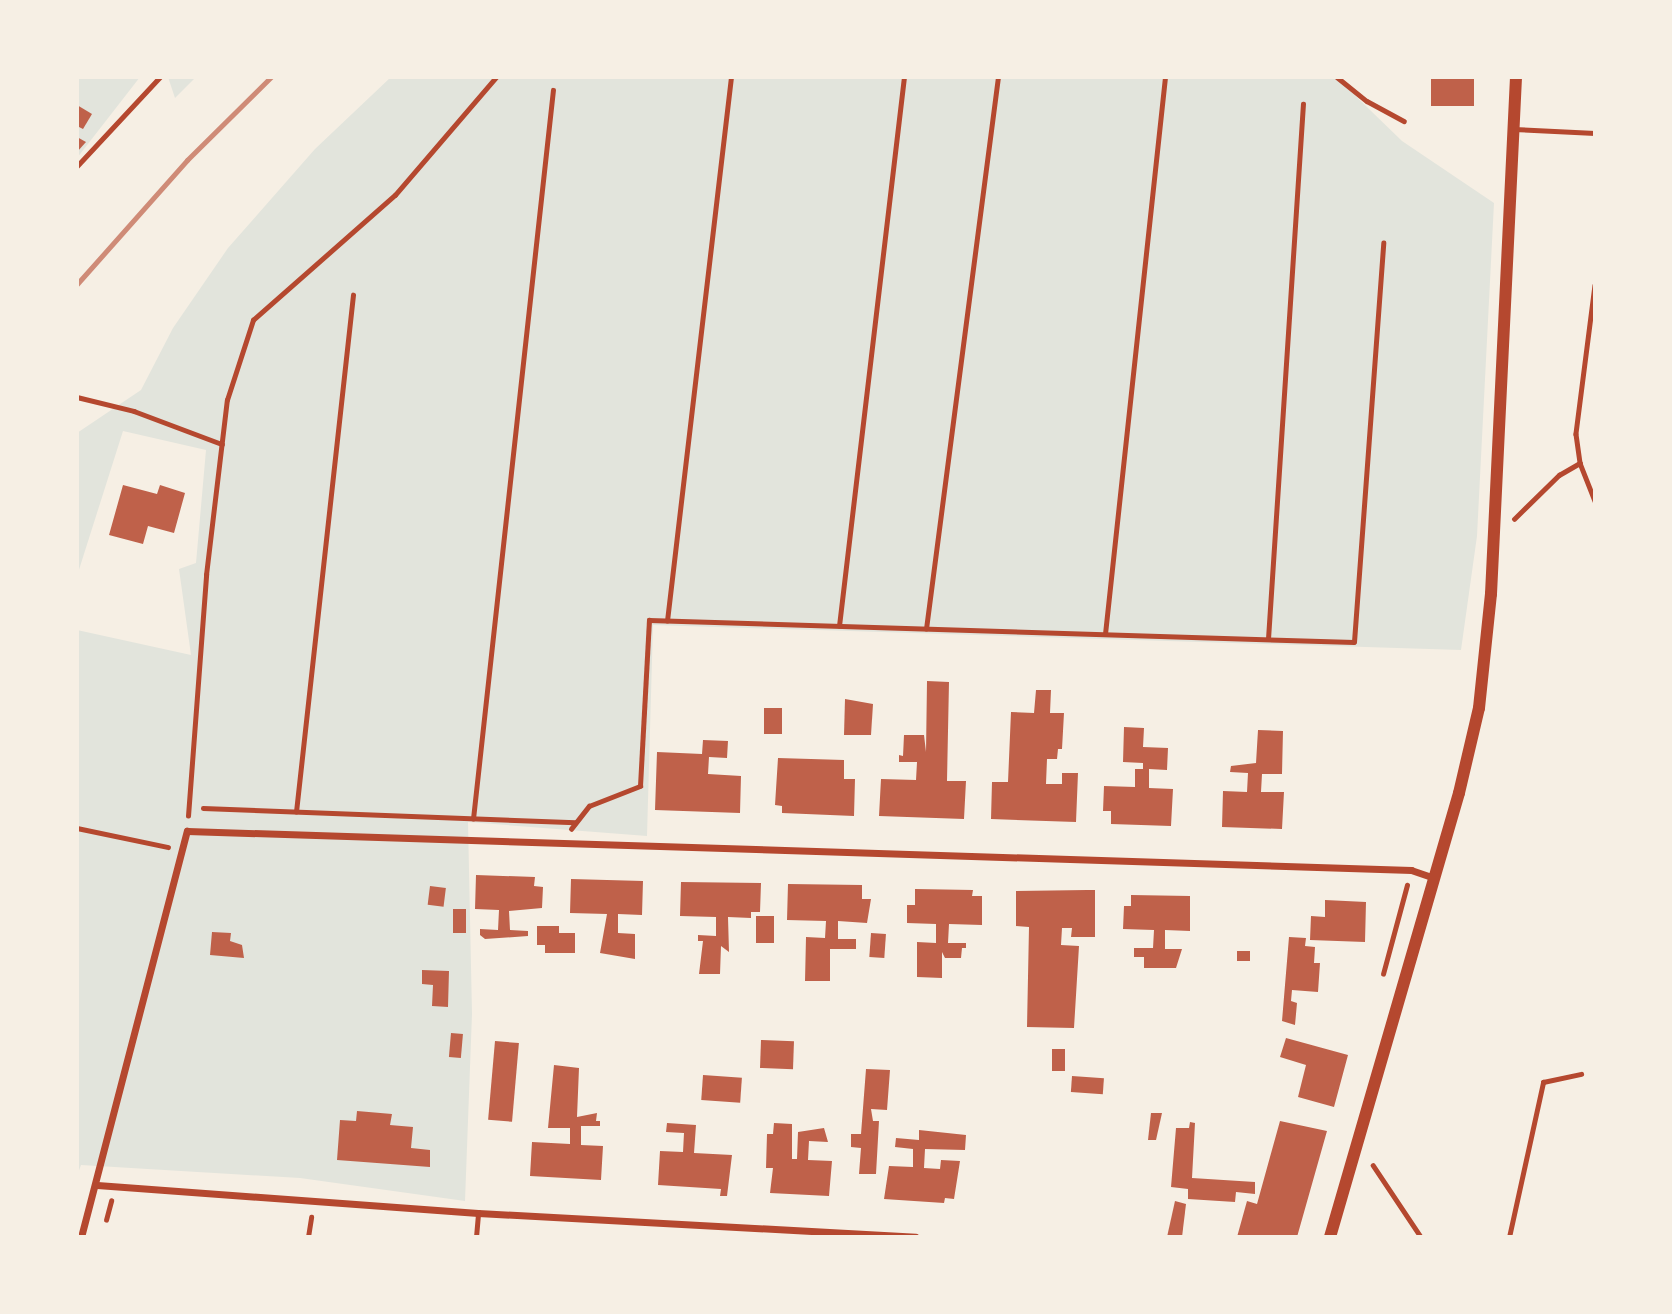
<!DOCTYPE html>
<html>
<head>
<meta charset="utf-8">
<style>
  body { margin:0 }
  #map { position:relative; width:1672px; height:1314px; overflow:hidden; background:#f6efe4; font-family:"Public Sans",sans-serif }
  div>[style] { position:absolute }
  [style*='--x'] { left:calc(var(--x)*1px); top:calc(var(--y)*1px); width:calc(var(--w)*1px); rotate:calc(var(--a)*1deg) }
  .green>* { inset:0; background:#e2e4dc }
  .building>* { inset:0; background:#bf614a; transform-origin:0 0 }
  .path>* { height:4.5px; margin:-2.25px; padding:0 2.25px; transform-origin:2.25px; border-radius:2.25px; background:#b5482f }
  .service>* { height:5px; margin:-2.5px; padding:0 2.5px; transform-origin:2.5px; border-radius:2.5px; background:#b5482f }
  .minor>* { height:7px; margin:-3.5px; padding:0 3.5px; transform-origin:3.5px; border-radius:3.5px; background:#b5482f }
  .tertiary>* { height:12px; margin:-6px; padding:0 6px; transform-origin:6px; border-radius:6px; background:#b5482f }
  .rail>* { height:5px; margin:-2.5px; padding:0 2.5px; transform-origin:2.5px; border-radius:2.5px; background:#cf8b77 }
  span { translate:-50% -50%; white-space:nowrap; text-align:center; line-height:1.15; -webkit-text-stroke:5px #f6efe4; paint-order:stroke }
  .frame { position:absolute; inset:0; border:79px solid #f6efe4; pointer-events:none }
</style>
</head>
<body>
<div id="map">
  <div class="green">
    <div style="clip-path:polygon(77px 77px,140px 77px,77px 158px)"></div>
    <div style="clip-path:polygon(168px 77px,196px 77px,175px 98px)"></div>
    <div style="clip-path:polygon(391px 77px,1336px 77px,1402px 141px,1494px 203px,1477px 536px,1461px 650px,653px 625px,647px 836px,468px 822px,472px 1014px,465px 1201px,300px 1178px,81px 1165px,77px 1176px,77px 630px,191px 655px,179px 569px,196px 563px,206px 450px,123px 431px,77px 576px,77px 433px,141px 390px,173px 328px,228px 248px,315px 149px)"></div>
  </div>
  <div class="building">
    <div style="left:1431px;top:77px;width:43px;height:29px"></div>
    <div style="clip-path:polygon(77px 105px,92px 114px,83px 129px,77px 126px)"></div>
    <div style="clip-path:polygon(77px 137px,86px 142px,77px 152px)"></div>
    <div style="clip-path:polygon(123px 485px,157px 494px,160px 485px,185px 493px,174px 533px,148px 526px,143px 544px,109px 535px)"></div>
    <div style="clip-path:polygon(927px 681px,949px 682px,947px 781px,966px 781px,964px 819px,879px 816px,881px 779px,916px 780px,917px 762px,899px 762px,899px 755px,903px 756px,904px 735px,924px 735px,926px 752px)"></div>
    <div style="clip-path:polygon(1036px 690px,1051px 690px,1050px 713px,1064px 713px,1062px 749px,1058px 749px,1057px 759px,1047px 759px,1046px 784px,1062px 784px,1062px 773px,1078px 773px,1076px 822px,991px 819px,992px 782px,1008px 782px,1011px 712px,1034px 713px)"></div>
    <div style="clip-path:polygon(845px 699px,873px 704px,871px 735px,844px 735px)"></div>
    <div style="left:764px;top:708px;width:18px;height:26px"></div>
    <div style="clip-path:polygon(1124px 727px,1144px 728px,1143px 747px,1168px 748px,1167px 770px,1149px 769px,1149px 788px,1173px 789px,1171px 826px,1111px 824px,1111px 811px,1103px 811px,1104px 786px,1135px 787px,1135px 769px,1143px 769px,1143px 763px,1123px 762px)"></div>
    <div style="clip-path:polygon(1258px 730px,1283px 731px,1282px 774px,1262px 774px,1261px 792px,1284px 792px,1282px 829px,1222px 827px,1223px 791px,1247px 792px,1248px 773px,1230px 772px,1231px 766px,1256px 763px)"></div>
    <div style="clip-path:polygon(703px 740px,728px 741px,727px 758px,709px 757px,708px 774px,741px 776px,740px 813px,655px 810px,657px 752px,702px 754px)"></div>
    <div style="clip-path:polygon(778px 758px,844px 760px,844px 779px,855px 779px,854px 816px,782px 813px,782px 806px,775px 805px)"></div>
    <div style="clip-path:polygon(476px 875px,535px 877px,534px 886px,543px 887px,542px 908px,509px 911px,510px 930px,528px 931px,528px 936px,485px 939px,480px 935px,480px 929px,498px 930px,499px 910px,475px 909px)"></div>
    <div style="clip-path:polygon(571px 879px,643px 881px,642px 915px,618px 914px,618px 933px,635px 934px,635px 959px,600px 953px,607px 914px,570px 913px)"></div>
    <div style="clip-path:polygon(681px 882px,761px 883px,760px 912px,751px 912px,751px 918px,728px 917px,729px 952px,721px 946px,720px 974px,699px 974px,703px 941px,698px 941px,698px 935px,716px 936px,716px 917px,680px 916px)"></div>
    <div style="clip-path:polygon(788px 884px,862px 885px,862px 899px,871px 899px,867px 923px,838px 921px,838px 939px,856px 939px,856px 949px,830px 949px,830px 981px,805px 981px,806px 937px,825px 938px,826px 921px,787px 920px)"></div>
    <div style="left:430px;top:886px;width:16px;height:19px;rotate:7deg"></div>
    <div style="clip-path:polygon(915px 889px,973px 890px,972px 896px,982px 896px,982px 925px,949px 924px,948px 943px,966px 943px,966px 948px,962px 948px,961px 958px,945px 958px,942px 952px,942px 978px,917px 977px,917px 942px,936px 943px,936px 924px,907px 923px,907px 905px,915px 905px)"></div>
    <div style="clip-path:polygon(1087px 890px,1095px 890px,1095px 937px,1071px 937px,1072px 928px,1062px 928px,1061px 945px,1079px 946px,1074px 1028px,1027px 1027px,1029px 927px,1016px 926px,1016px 891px)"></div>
    <div style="clip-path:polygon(1131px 895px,1190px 896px,1190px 931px,1165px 930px,1165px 949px,1182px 949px,1176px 968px,1144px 968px,1144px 957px,1134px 957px,1134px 948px,1153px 948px,1154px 930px,1123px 929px,1124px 906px,1131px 906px)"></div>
    <div style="clip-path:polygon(1325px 900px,1366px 902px,1365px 942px,1310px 940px,1311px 916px,1325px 917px)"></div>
    <div style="left:453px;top:909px;width:13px;height:24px"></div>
    <div style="left:756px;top:916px;width:18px;height:27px"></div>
    <div style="clip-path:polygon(537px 926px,559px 926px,559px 933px,575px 933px,575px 953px,545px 953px,545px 945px,537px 945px)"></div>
    <div style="clip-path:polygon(212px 932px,231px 933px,230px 941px,242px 945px,244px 958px,210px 955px)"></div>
    <div style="left:871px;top:933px;width:15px;height:24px;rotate:4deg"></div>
    <div style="clip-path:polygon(1289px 937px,1306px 938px,1305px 946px,1315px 947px,1314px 963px,1320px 963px,1318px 992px,1292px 990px,1291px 1001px,1297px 1003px,1295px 1025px,1282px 1021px)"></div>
    <div style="left:1237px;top:951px;width:13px;height:10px"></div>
    <div style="clip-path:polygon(422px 970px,449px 971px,448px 1007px,432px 1006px,433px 985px,422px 984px)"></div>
    <div style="left:451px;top:1033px;width:12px;height:24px;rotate:5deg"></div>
    <div style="clip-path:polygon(1286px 1038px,1348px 1055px,1334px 1107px,1298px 1097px,1306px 1065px,1280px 1057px)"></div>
    <div style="left:761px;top:1040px;width:33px;height:28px;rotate:2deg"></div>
    <div style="left:495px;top:1041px;width:24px;height:79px;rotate:5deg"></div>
    <div style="left:1052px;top:1049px;width:13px;height:22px"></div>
    <div style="clip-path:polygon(554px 1065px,579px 1068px,577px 1117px,597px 1113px,596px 1121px,600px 1121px,600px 1126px,581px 1126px,581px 1145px,603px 1146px,601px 1180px,530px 1176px,532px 1142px,570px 1144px,570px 1128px,548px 1128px)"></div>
    <div style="clip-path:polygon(866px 1069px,890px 1070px,887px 1110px,871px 1109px,873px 1121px,879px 1121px,876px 1174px,859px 1174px,861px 1148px,851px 1147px,851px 1134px,861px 1134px)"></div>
    <div style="left:703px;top:1075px;width:39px;height:25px;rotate:4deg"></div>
    <div style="left:1072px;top:1076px;width:32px;height:16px;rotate:4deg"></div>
    <div style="clip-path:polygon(357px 1111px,392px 1114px,390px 1125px,413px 1127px,411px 1148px,430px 1150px,430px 1167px,337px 1160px,340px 1120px,356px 1121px)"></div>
    <div style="clip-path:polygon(1151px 1113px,1162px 1113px,1156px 1140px,1148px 1140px)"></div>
    <div style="clip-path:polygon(1280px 1121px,1327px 1131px,1297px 1237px,1237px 1237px,1247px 1201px,1257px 1204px)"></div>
    <div style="clip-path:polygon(1190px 1122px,1195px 1123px,1192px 1178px,1255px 1182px,1255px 1194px,1236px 1192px,1235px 1202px,1188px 1199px,1188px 1189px,1171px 1187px,1176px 1128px,1189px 1128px)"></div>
    <div style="clip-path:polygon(667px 1123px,696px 1125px,694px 1153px,732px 1155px,727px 1196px,720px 1196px,721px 1189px,658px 1185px,660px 1151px,683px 1152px,684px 1133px,666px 1132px)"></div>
    <div style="clip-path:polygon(774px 1123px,792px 1124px,792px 1159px,797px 1159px,798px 1132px,824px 1128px,828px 1142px,809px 1141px,808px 1160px,832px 1161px,829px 1196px,770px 1193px,773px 1168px,766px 1168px,767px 1134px,773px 1134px)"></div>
    <div style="clip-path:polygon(919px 1130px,966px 1135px,965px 1150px,925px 1149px,924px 1168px,940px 1169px,941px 1160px,960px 1161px,954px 1199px,945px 1198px,944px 1203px,884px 1199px,889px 1166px,913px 1167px,913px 1149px,895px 1147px,896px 1138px,919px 1140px)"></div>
    <div style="clip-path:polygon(1175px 1201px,1186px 1204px,1182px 1237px,1167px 1237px)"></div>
  </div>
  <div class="path">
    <div style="--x:1337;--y:77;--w:38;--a:39"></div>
    <div style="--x:1367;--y:101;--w:42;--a:28.4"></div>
    <div style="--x:77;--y:166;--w:122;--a:-47"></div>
    <div style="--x:1595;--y:285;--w:150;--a:97.3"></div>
    <div style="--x:1576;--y:434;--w:29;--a:82"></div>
    <div style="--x:1580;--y:463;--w:41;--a:68.5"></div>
    <div style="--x:77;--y:397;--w:59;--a:13.8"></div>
    <div style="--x:134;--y:411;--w:94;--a:20.6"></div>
    <div style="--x:1514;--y:519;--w:63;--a:-44.4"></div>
    <div style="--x:1559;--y:475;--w:24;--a:-30"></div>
    <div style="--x:667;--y:621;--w:548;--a:-83.29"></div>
    <div style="--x:839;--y:626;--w:553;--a:-83.25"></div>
    <div style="--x:926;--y:629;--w:557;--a:-82.57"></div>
    <div style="--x:1105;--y:634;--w:560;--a:-83.85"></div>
    <div style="--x:1268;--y:639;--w:536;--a:-86.26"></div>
    <div style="--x:203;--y:808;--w:372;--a:2.2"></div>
    <div style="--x:296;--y:812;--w:520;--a:-83.71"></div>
    <div style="--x:188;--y:816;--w:242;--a:-85.7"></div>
    <div style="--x:206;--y:575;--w:176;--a:-83.2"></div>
    <div style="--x:227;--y:400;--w:84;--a:-72"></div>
    <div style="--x:253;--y:320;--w:189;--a:-41.4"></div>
    <div style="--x:395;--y:195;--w:155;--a:-49.4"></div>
    <div style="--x:473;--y:819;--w:733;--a:-83.74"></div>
    <div style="--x:77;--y:828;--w:93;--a:11.8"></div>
    <div style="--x:571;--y:829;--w:29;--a:-52"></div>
    <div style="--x:589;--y:806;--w:55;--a:-21.4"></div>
    <div style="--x:640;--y:786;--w:166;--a:-86.9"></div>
    <div style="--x:649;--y:620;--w:705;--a:1.79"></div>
    <div style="--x:1354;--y:642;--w:400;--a:-85.8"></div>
    <div style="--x:1383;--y:974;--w:92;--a:-74.9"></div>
    <div style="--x:1373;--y:1165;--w:87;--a:56.3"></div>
    <div style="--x:106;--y:1220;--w:20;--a:-75"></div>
    <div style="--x:308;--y:1237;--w:20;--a:-81"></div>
  </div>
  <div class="service">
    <div style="--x:1513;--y:129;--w:82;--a:2.8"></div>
    <div style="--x:476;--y:1237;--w:24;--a:-85"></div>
    <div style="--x:1509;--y:1237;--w:159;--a:-77.6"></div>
    <div style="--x:1543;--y:1082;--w:39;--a:-12"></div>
  </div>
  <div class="minor">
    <div style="--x:97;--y:1185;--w:382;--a:4.2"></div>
    <div style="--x:478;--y:1213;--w:438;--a:3.1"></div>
    <div style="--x:81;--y:1237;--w:420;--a:-75.4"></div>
    <div style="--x:187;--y:831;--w:1225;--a:1.82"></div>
    <div style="--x:1411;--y:870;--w:24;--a:19"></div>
  </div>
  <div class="tertiary">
    <div style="--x:1330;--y:1237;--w:462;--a:-73.8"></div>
    <div style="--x:1459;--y:793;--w:87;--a:-76.8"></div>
    <div style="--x:1479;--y:708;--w:115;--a:-84"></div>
    <div style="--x:1491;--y:594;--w:518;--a:-87.23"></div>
  </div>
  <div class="rail">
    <div style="--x:77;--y:284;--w:166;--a:-48.4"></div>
    <div style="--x:187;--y:160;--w:118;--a:-44.7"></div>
  </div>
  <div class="frame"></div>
</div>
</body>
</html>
